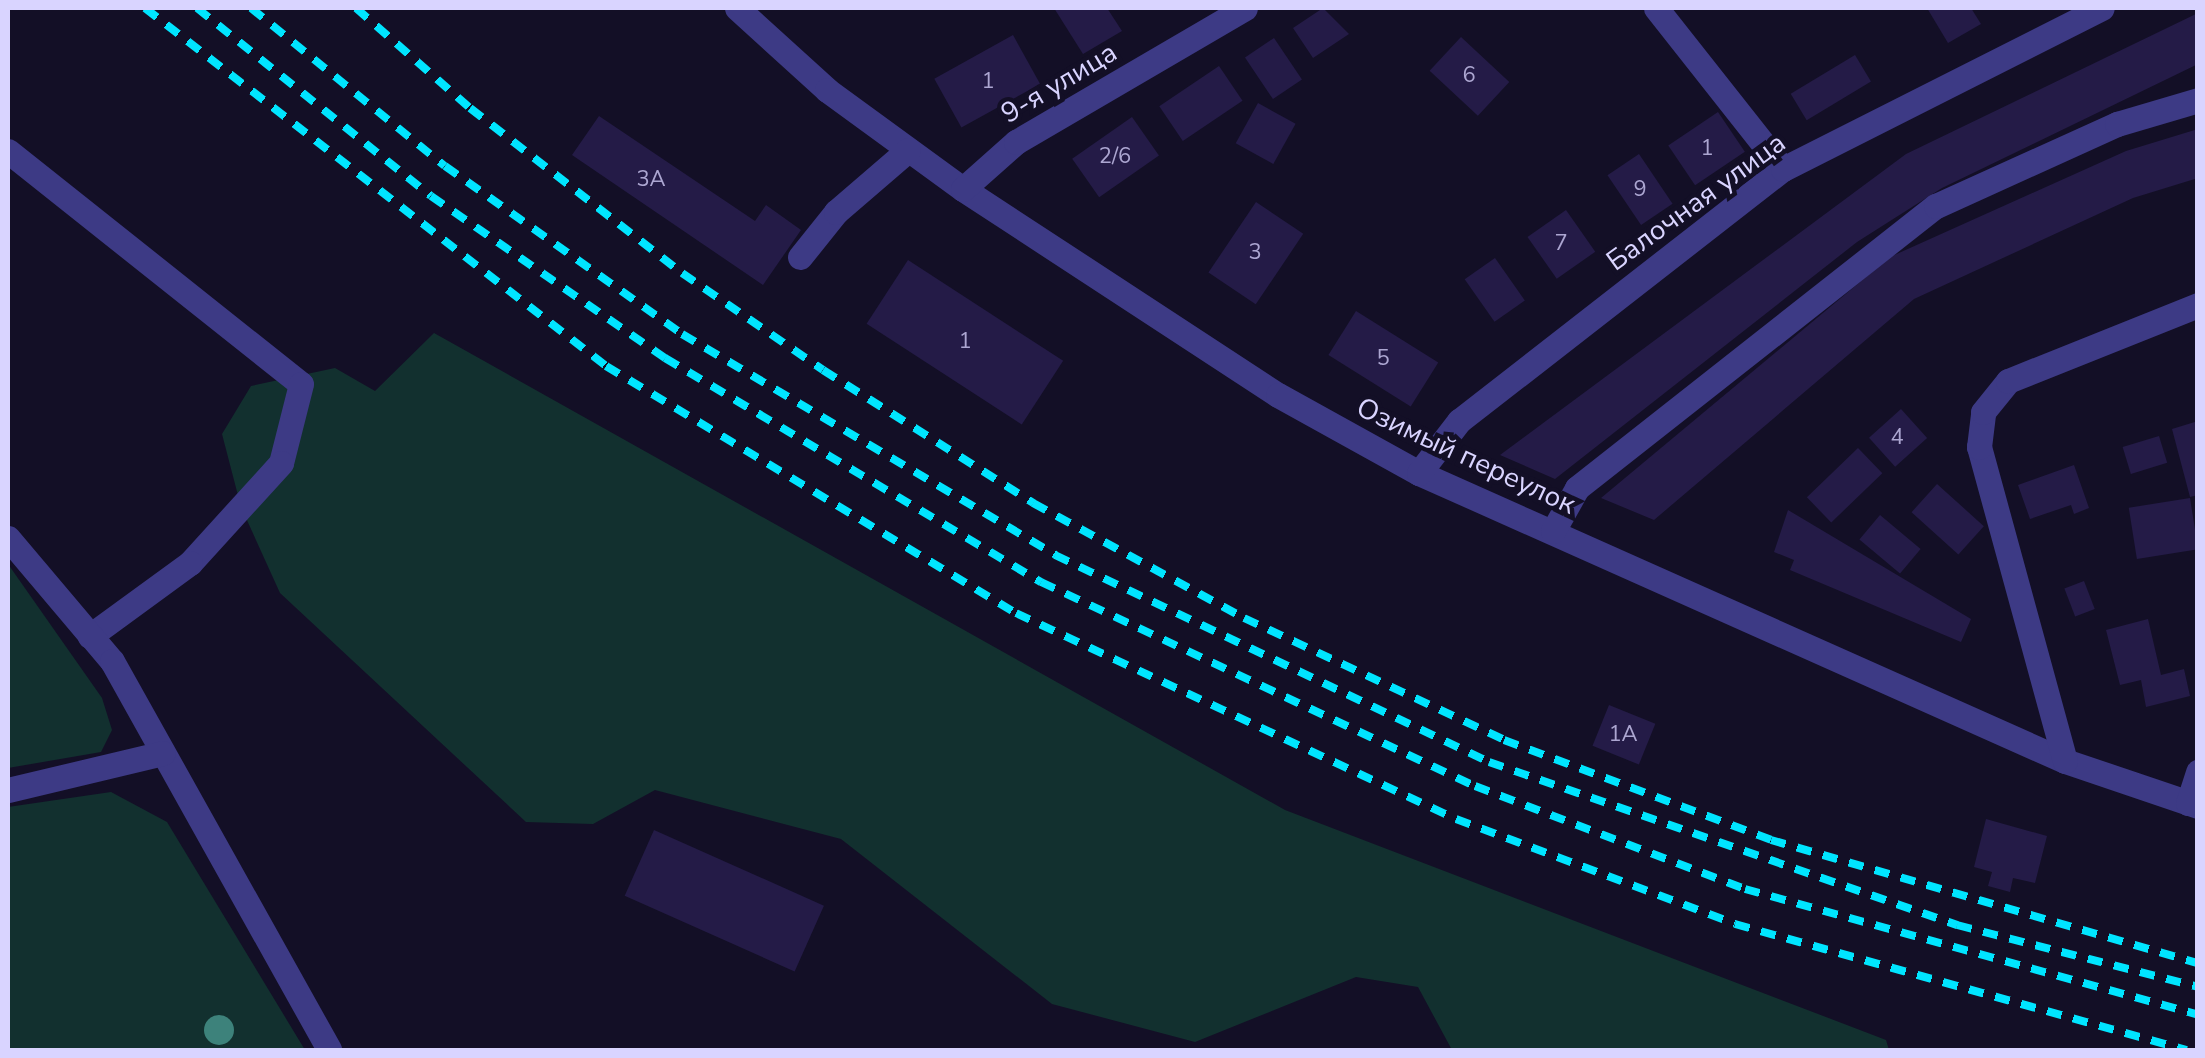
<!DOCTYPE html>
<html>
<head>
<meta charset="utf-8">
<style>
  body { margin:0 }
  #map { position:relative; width:2205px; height:1058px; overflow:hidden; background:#130f26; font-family:"Nunito Sans",sans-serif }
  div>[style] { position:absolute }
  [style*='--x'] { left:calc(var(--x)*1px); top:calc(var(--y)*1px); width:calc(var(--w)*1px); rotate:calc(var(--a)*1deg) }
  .green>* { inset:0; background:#12302f }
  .building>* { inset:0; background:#241b47; transform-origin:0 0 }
  .minor>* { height:25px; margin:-12.5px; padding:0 12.5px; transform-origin:12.5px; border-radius:12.5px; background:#3d3a85 }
  .rail>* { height:8px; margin-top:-4px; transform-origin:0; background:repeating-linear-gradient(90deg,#00e5ff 0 15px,transparent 0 27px) }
  .trees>* { width:30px; height:30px; margin:-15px; border-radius:50%; background:#3d827b }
  span { translate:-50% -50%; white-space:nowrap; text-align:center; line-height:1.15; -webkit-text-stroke:9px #130f26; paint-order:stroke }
  .number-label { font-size:22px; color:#aca6d1 }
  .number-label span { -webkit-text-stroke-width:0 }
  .street-label { font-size:28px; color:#d9d4ff }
  .frame { position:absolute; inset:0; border:10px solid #d9d4ff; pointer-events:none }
</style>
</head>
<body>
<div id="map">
  <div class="green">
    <div style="clip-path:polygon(434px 333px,1285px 810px,1886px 1040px,1889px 1050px,1452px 1050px,1418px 987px,1356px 977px,1195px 1042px,1052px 1004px,841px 839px,655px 790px,593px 824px,526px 822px,280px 593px,241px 507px,222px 434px,251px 386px,335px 368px,375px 391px)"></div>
    <div style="clip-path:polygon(8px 564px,102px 698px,112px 730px,101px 752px,8px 768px)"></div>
    <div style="clip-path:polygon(111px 792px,167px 822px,305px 1050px,8px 1050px,8px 807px)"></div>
  </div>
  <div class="building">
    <div style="clip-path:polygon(1054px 8px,1107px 8px,1122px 31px,1083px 54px)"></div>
    <div style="clip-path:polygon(1323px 8px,1349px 34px,1313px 58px,1293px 28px)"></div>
    <div style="clip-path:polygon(1927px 8px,1971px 8px,1981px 24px,1948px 43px)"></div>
    <div style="clip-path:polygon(2198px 13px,2198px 64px,1942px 188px,1857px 242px,1555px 479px,1500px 455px,1906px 154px)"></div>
    <div style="left:1013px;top:35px;width:56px;height:90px;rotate:61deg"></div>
    <div style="left:1461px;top:37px;width:66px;height:46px;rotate:43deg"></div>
    <div style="left:1274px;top:38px;width:50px;height:35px;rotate:56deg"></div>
    <div style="left:1855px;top:55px;width:31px;height:75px;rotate:59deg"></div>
    <div style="left:1219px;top:66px;width:42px;height:72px;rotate:56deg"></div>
    <div style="left:1258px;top:103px;width:43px;height:46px;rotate:29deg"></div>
    <div style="left:1718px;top:112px;width:48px;height:60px;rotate:56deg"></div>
    <div style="clip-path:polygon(599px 116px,755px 221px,766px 205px,801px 230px,763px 285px,572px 155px)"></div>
    <div style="left:1132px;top:117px;width:47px;height:73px;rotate:55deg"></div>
    <div style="clip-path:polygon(2198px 129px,2198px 178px,2133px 198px,1914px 299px,1654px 520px,1601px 498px,1890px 257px,2126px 151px)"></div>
    <div style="left:1639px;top:154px;width:60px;height:38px;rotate:56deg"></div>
    <div style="left:1256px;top:202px;width:57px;height:85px;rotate:34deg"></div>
    <div style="left:1566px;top:210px;width:51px;height:47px;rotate:55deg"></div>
    <div style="left:1495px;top:258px;width:52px;height:37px;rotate:55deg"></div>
    <div style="left:908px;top:260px;width:185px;height:76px;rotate:33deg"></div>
    <div style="left:1356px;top:311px;width:97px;height:52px;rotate:32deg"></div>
    <div style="left:1901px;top:409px;width:39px;height:43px;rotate:48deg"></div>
    <div style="clip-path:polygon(2198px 421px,2198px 495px,2190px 497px,2172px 429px)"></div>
    <div style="left:2159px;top:436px;width:28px;height:38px;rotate:73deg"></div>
    <div style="left:1858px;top:448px;width:35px;height:71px;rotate:46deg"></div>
    <div style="clip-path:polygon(2074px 465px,2089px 508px,2074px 514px,2071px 505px,2030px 519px,2018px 485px)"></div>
    <div style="left:1937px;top:484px;width:63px;height:38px;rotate:42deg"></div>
    <div style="left:2190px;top:498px;width:52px;height:62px;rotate:81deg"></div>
    <div style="clip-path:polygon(1788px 510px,1971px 619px,1961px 642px,1790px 570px,1794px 560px,1774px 552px)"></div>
    <div style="left:1880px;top:515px;width:53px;height:32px;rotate:40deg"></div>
    <div style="left:2084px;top:581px;width:30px;height:21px;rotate:69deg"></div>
    <div style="clip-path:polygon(2148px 619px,2161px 675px,2184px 669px,2190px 696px,2146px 707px,2141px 680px,2120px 685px,2106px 630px)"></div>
    <div style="left:1609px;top:705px;width:50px;height:44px;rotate:22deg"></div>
    <div style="clip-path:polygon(1986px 819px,2047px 836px,2035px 883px,2013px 878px,2010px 892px,1988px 886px,1992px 872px,1974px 867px)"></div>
    <div style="left:654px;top:830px;width:186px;height:72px;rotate:24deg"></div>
  </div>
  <div class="minor">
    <div style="--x:737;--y:8;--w:122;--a:42.3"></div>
    <div style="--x:827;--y:90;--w:168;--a:36.1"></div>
    <div style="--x:963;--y:189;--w:376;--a:33.2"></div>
    <div style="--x:1278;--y:395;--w:161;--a:29"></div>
    <div style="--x:1419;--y:473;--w:707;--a:24.03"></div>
    <div style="--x:2065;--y:761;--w:140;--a:18.7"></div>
    <div style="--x:1656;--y:8;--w:205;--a:51.7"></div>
    <div style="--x:8;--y:151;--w:374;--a:38.5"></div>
    <div style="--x:301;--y:384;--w:81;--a:104.2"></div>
    <div style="--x:281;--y:463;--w:135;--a:132.3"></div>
    <div style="--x:190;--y:563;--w:124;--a:143.9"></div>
    <div style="--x:963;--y:189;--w:71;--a:-41.6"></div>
    <div style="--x:1016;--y:142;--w:265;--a:-30.3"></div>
    <div style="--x:800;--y:257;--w:58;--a:-51.3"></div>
    <div style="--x:836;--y:212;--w:95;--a:-40.7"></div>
    <div style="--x:1419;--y:473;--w:66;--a:-52.4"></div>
    <div style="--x:1459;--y:421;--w:410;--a:-37.9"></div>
    <div style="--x:1783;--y:169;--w:357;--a:-26.8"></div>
    <div style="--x:1553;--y:531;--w:49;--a:-60.8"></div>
    <div style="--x:1577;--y:488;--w:457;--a:-38.2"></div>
    <div style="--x:1936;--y:206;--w:199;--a:-24.4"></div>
    <div style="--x:2117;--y:124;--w:84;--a:-16.5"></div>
    <div style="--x:8;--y:538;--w:161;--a:49.8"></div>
    <div style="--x:112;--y:661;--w:445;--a:60.8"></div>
    <div style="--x:2065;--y:761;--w:326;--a:-105.3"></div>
    <div style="--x:1979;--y:447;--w:35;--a:-83"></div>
    <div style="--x:1983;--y:412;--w:40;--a:-51"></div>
    <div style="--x:2008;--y:381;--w:205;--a:-21.8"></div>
    <div style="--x:8;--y:790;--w:159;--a:-13.4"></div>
    <div style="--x:2188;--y:803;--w:33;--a:-72"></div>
  </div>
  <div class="rail">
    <div style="--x:145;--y:8;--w:584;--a:37.83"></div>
    <div style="--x:606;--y:366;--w:479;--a:31.1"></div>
    <div style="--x:1016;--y:613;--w:486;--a:25.1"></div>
    <div style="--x:1456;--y:819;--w:298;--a:20.6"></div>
    <div style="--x:1735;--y:924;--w:469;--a:15.6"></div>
    <div style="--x:197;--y:8;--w:300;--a:38.8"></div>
    <div style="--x:431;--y:196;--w:285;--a:34.7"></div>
    <div style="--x:665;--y:358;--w:438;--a:30.8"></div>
    <div style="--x:1041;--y:582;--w:480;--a:25.2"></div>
    <div style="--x:1475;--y:786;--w:289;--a:20.9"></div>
    <div style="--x:1745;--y:889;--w:470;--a:15.5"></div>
    <div style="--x:251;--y:8;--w:250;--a:39.2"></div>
    <div style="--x:445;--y:166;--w:291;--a:35.3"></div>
    <div style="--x:682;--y:334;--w:434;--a:30.6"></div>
    <div style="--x:1055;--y:555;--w:481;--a:25.5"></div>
    <div style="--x:1489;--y:762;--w:496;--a:19.2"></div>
    <div style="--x:1957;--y:925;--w:249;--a:14.4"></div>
    <div style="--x:356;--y:8;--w:152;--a:41.3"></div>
    <div style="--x:470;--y:108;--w:269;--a:37.9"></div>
    <div style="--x:682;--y:273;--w:171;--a:34.5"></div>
    <div style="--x:823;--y:370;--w:249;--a:32.3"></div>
    <div style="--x:1033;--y:503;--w:240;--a:28.6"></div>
    <div style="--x:1244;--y:618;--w:287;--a:25.1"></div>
    <div style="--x:1504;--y:740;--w:285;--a:20.5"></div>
    <div style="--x:1771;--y:840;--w:444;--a:16.1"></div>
  </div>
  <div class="trees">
    <div style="left:219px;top:1030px"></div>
  </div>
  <div class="number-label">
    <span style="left:1469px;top:76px">6</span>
    <span style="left:988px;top:82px">1</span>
    <span style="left:1707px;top:149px">1</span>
    <span style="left:1115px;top:157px">2/6</span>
    <span style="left:651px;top:180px">3А</span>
    <span style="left:1640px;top:190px">9</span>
    <span style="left:1561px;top:244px">7</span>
    <span style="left:1255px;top:253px">3</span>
    <span style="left:965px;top:342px">1</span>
    <span style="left:1383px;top:359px">5</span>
    <span style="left:1897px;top:438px">4</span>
    <span style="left:1623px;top:735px">1А</span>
  </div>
  <div class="street-label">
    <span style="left:1059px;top:83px;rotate:-31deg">9-я улица</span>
    <span style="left:1696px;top:202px;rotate:-36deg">Балочная улица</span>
    <span style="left:1466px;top:456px;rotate:25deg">Озимый переулок</span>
  </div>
  <div class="frame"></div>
</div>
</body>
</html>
